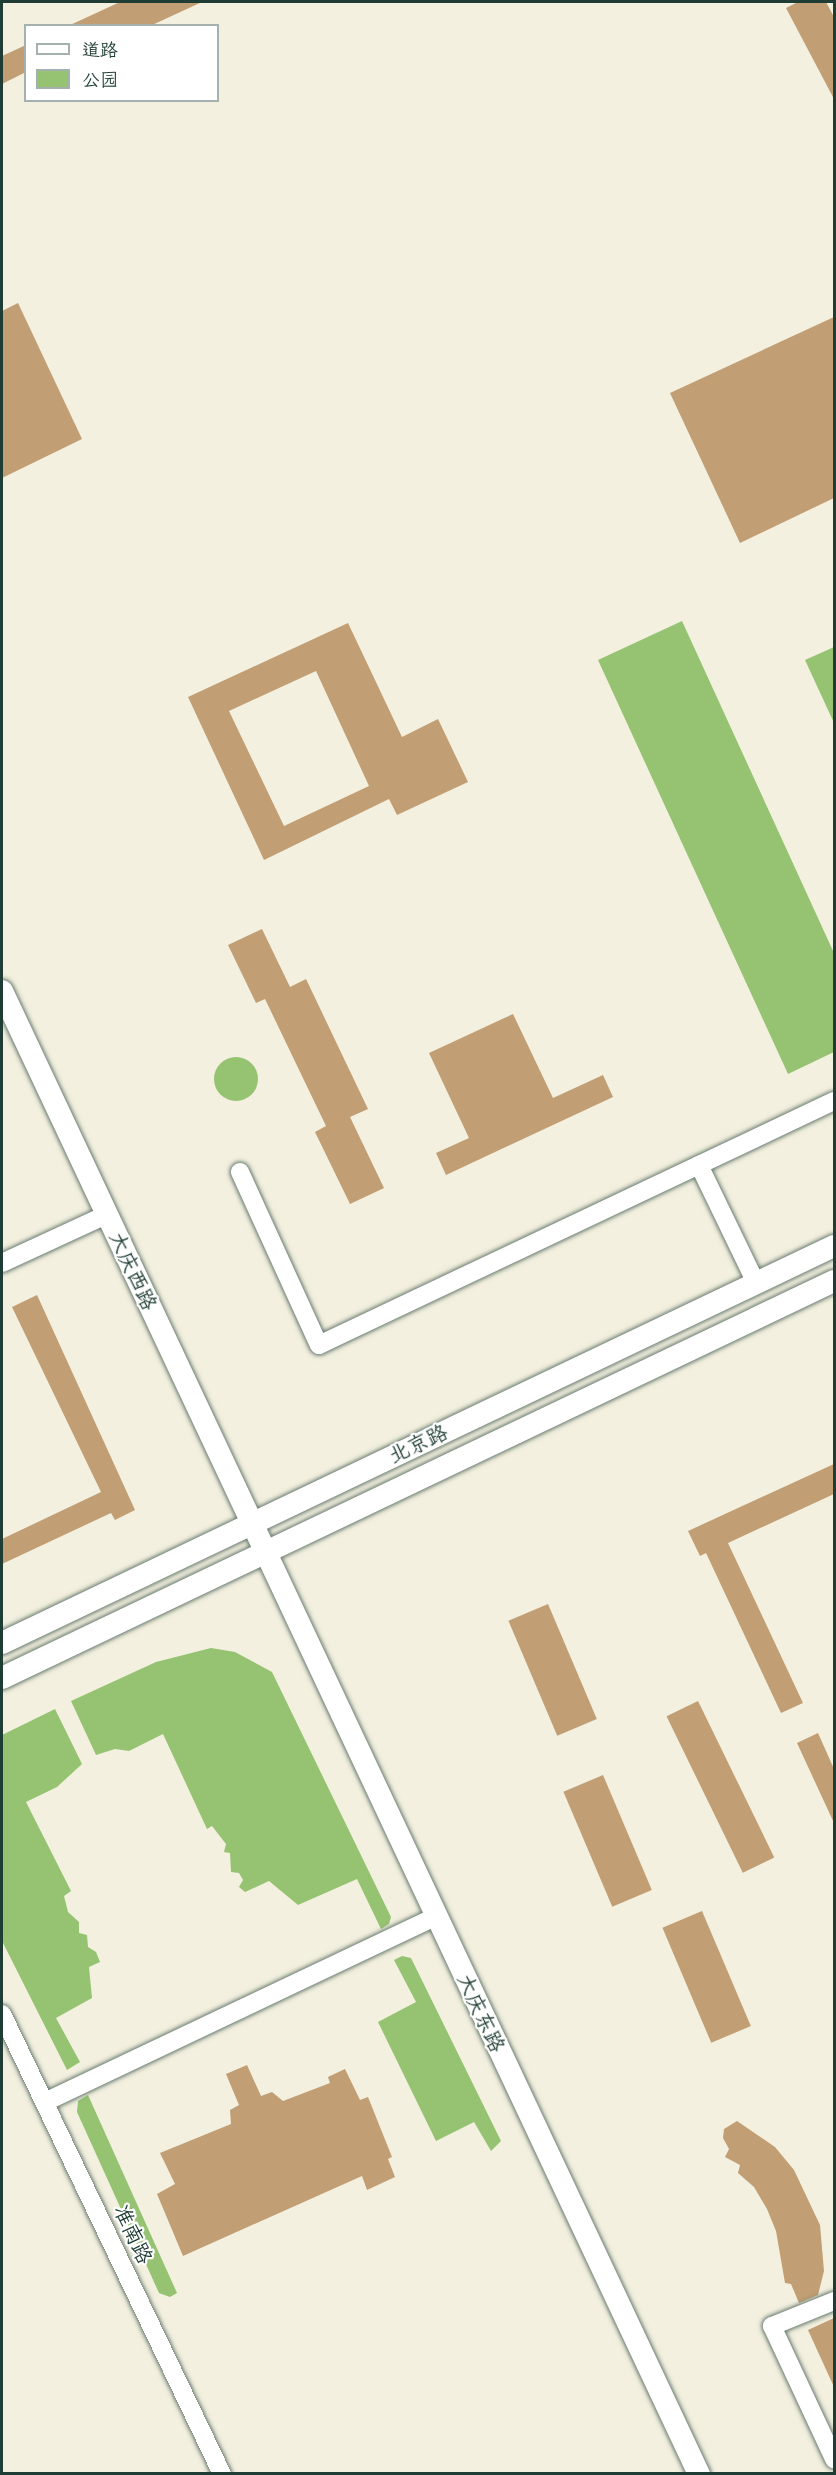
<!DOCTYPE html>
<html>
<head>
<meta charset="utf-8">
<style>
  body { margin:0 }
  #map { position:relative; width:836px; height:2475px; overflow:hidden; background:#f3f0df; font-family:Itim,"LXGW WenKai TC",sans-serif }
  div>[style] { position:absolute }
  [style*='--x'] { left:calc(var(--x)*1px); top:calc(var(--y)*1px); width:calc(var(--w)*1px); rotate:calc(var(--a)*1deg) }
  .green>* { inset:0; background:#95c372 }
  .round { border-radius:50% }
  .building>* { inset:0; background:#c19e74; transform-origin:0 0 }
  .roads { filter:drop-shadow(0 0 2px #697c70) drop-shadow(0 0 2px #697c70) }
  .minor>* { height:18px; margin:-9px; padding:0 9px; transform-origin:9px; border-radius:9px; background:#fff }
  .major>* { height:22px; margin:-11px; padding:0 11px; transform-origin:11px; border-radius:11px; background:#fff }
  span { translate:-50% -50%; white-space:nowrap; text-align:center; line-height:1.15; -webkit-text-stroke:4.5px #fff; paint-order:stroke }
  .street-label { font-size:21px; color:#1f3d34 }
  .frame { position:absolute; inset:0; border:3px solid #1f3d34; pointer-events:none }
  .legend { position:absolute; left:24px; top:24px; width:195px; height:78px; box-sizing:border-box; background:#fff; border:2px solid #a5b1ae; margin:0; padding:8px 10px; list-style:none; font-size:18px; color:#1f3d34 }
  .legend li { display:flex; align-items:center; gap:12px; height:30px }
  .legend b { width:30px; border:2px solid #a5b1ae }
</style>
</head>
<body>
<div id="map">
  <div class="green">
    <div style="clip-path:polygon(682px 621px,834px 953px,834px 1052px,788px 1074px,598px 660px)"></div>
    <div style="clip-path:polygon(834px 647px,834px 723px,805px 660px)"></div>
    <div class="round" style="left:214px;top:1057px;width:44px;height:44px"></div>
    <div style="clip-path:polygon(211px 1648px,235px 1652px,272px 1672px,391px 1917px,389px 1924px,381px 1929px,357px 1879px,298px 1905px,269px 1881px,245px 1892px,239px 1887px,243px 1880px,239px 1873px,231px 1872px,230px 1853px,224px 1852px,226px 1844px,212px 1826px,207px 1829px,163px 1734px,129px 1751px,115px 1749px,96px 1755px,71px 1701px,156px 1662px)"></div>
    <div style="clip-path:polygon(55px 1709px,82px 1764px,57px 1787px,26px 1802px,71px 1891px,64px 1896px,68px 1912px,79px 1922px,79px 1933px,87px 1935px,88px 1947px,96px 1952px,100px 1962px,89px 1967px,92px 1998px,56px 2018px,80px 2062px,67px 2070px,2px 1941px,2px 1735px)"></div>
    <div style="clip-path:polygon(402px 1956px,411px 1958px,501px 2141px,491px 2151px,474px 2122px,436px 2141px,378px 2022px,416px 2002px,394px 1960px)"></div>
    <div style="clip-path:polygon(88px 2095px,177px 2293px,170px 2297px,159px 2293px,77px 2112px,78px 2101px)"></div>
  </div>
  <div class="building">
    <div style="clip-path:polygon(120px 2px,202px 2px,150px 26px,68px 26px)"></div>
    <div style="clip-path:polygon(798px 2px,826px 2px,834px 17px,834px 99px,786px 8px)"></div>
    <div style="clip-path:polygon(26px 45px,26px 72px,2px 84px,2px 56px)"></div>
    <div style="clip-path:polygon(18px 303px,82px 439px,2px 478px,2px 311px)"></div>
    <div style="clip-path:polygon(834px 317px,834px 498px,740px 543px,670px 393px)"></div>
    <div style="clip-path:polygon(evenodd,348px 623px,402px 737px,438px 719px,468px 782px,397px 815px,389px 799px,264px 860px,188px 697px,348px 623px,316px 671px,369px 786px,284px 826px,229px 711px,316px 671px)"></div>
    <div style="clip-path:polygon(262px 929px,290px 987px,306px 979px,368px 1109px,350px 1117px,384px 1188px,350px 1204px,315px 1132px,326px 1126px,265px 999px,256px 1003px,228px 945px)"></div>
    <div style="clip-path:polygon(513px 1014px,553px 1098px,603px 1075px,613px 1097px,446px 1175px,436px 1153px,469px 1138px,429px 1053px)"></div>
    <div style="clip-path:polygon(37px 1295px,135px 1510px,115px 1520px,111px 1513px,2px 1564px,2px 1539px,101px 1492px,12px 1307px)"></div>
    <div style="clip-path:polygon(834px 1464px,834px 1494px,728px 1543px,803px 1703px,781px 1713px,706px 1553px,700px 1556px,688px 1531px)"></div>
    <div style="left:548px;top:1604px;width:125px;height:43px;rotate:67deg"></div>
    <div style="left:698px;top:1701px;width:174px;height:35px;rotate:64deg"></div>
    <div style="clip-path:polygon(818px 1733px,834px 1769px,834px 1823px,797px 1743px)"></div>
    <div style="left:603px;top:1775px;width:125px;height:43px;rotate:67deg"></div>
    <div style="left:702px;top:1911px;width:125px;height:43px;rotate:67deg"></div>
    <div style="clip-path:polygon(247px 2065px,261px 2096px,272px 2092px,283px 2101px,330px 2083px,328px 2077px,345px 2069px,360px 2100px,368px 2097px,392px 2157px,388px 2159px,395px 2177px,367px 2190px,362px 2176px,183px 2256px,157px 2194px,175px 2184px,160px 2153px,231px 2124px,230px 2110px,239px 2105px,226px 2074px)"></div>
    <div style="clip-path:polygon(737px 2121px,775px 2147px,794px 2170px,820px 2225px,824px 2271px,818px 2295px,799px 2303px,791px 2284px,785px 2283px,776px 2231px,767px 2209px,754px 2187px,738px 2173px,740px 2165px,725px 2157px,729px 2149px,723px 2138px,724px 2129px)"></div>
    <div style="clip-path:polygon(834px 2318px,834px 2387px,808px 2330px)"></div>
  </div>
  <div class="roads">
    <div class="minor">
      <div style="--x:699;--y:1165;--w:131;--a:64.2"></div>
      <div style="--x:240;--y:1172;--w:190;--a:65.5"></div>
      <div style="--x:319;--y:1345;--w:570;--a:-25.35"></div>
      <div style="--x:2;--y:1263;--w:115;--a:-24.8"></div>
      <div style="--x:2;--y:2014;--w:510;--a:64.44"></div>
      <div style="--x:45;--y:2102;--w:433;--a:-25.4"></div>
      <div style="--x:834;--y:2301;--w:67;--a:158"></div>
      <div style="--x:772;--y:2326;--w:147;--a:65"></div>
    </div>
    <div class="major">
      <div style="--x:2;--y:991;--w:1639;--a:64.83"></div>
      <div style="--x:2;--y:1643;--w:922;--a:-25.51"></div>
      <div style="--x:2;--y:1678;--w:922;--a:-25.51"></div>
    </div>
  </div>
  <div class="street-label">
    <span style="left:133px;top:1271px;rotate:65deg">大庆西路</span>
    <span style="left:418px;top:1444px;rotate:-25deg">北京路</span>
    <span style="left:481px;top:2013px;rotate:65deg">大庆东路</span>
    <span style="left:133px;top:2234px;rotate:65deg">准南路</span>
  </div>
  <div class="frame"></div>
  <ul class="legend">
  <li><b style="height:8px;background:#fff"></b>道路</li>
  <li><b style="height:16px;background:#95c372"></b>公园</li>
  </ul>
</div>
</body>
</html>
